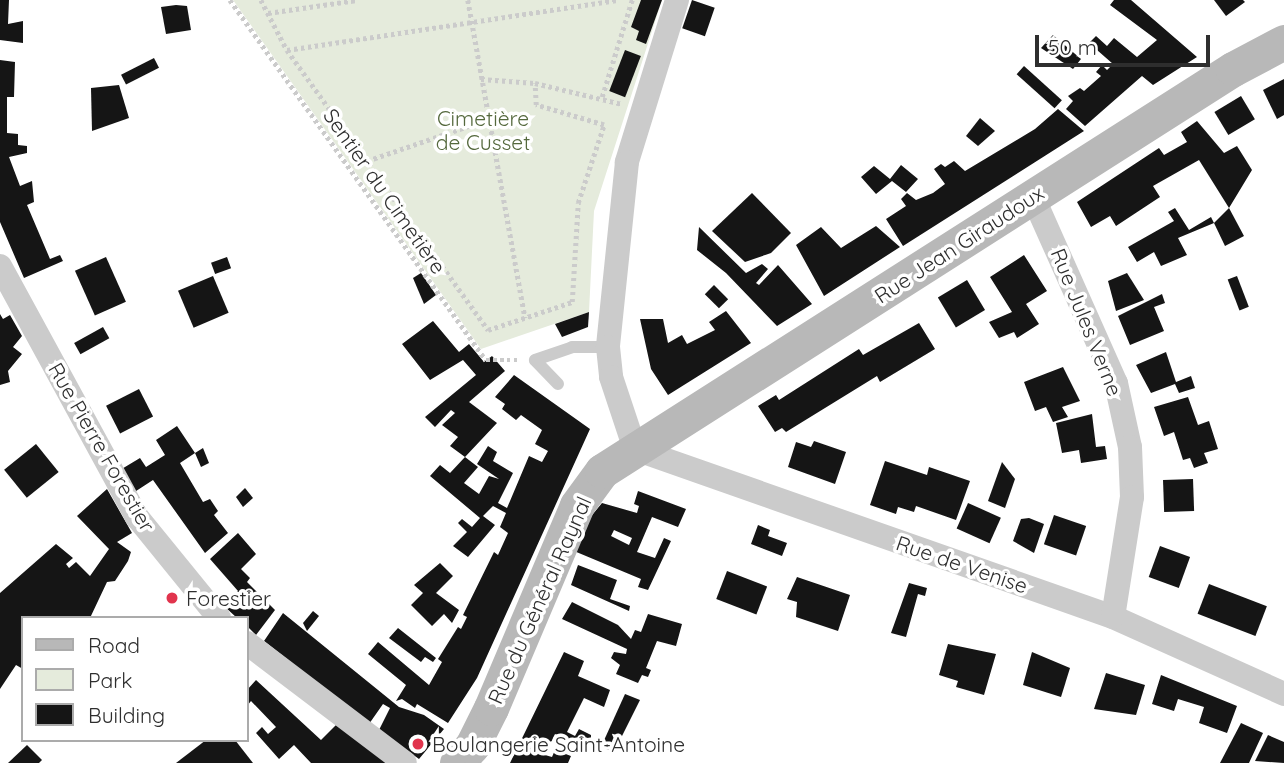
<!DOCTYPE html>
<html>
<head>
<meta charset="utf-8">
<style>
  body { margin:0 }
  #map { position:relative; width:1284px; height:763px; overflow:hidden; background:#fff; font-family:Quicksand,sans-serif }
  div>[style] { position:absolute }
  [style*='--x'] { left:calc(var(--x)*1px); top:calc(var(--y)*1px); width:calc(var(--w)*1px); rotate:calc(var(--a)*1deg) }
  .green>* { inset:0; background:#e5ebdc }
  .building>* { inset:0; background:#151515; transform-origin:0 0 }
  .path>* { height:4.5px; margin-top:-2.25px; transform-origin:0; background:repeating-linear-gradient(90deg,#cbcbcb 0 3.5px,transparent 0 7px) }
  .service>* { height:12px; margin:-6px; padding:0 6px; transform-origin:6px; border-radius:6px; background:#cbcbcb }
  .minor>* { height:24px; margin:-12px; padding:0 12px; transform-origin:12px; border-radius:12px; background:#cbcbcb }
  .secondary>* { height:35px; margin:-17.5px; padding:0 17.5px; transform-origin:17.5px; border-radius:17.5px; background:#b8b8b8 }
  .dots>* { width:19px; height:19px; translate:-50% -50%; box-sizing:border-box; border:4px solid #fff; border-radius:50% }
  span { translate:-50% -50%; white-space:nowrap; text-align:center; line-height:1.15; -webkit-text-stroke:7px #fff; paint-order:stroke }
  .park-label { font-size:21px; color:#54683c }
  .street-label { font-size:21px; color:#2e2e2e }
  .poi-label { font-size:21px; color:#2e2e2e }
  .left { translate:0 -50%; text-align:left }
  .legend { position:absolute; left:21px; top:616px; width:228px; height:126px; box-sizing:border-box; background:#fff; border:2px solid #ababab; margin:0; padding:9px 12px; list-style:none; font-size:21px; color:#2e2e2e }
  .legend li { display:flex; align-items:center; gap:14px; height:35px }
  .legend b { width:35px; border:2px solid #ababab }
  .scale { position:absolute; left:1035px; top:35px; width:175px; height:32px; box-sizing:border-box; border:4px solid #2e2e2e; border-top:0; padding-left:9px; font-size:21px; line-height:24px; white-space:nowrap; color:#2e2e2e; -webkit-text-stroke:5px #fff; paint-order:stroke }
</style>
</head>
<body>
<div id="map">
  <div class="green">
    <div style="clip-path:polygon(233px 0,662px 0,594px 211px,589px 312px,481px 349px)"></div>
  </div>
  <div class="building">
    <div style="clip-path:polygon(0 0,9px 0,8px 24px,23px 21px,23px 43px,0 40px)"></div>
    <div style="clip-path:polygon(641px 0,662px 0,646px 44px,636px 40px,639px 31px,631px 27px)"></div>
    <div style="left:692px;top:0;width:24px;height:30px;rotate:19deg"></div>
    <div style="clip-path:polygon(1114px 0,1131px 0,1197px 57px,1153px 85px,1142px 76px,1085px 126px,1066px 109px,1073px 101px,1068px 96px,1080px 88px,1084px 91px,1101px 76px,1096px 72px,1102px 65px,1107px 70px,1113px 64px,1089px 43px,1096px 36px,1107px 46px,1114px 38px,1137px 57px,1157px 40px,1110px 5px)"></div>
    <div style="clip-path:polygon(1214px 0,1243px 0,1245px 2px,1226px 16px)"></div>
    <div style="clip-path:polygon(176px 5px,187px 6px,191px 30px,166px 34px,161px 7px)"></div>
    <div style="clip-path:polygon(1053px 35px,1081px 59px,1073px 69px,1041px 48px)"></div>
    <div style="left:625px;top:50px;width:17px;height:44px;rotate:21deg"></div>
    <div style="left:154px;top:58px;width:11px;height:37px;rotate:63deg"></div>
    <div style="clip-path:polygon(0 60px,15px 62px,14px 97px,7px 97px,7px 133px,18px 134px,18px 145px,27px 146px,27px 153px,9px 157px,20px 186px,32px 181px,34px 202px,27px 205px,50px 259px,60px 255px,63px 261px,24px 278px,0 222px)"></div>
    <div style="left:1024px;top:66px;width:51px;height:11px;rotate:42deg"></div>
    <div style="clip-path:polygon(1284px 79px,1284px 115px,1277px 119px,1263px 90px)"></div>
    <div style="clip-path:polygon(119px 85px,129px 118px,92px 131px,91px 88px)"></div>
    <div style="left:1241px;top:96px;width:27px;height:31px;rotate:59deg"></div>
    <div style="clip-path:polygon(1058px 109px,1084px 131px,903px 246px,886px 219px,906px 206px,901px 199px,907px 193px,916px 200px,933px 193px,945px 184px,934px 169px,941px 164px,945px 167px,954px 161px,965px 171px,1035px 129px)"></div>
    <div style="clip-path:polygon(980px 118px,995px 131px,978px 146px,966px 136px)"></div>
    <div style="clip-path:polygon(1197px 121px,1224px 153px,1237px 146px,1252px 170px,1229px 208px,1199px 160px,1153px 186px,1160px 197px,1116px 226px,1110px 216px,1091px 227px,1077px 202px,1159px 148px,1164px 155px,1187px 142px,1181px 132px)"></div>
    <div style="clip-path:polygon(901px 165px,918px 179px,906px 192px,892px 181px,876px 194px,861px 177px,874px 166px,890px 179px)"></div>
    <div style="clip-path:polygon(752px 193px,791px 233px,771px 253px,745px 262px,712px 231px)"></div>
    <div style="clip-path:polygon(1175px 208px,1189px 230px,1211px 217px,1214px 223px,1178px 238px,1187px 255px,1161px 266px,1154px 252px,1137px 262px,1128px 247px,1174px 221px,1168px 212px)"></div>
    <div style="clip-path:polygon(1229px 208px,1244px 236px,1225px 246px,1214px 223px)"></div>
    <div style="clip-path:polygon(876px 226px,900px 247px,824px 296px,796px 245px,821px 227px,841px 248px)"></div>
    <div style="clip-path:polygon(699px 227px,746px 273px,762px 264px,768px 269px,756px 283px,759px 285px,778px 265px,812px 304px,777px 326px,726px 273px,697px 250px)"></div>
    <div style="clip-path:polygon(1024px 255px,1047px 291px,1026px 304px,1039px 324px,1017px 338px,1014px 332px,999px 338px,989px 322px,1012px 312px,990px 277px)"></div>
    <div style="left:106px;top:257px;width:49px;height:34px;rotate:66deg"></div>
    <div style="left:227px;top:257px;width:12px;height:17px;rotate:70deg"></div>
    <div style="clip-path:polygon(421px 273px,436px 295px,424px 304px,413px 278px)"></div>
    <div style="clip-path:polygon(1127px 273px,1144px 300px,1116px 311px,1108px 281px)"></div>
    <div style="left:213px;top:276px;width:40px;height:38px;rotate:67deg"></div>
    <div style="left:1237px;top:276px;width:33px;height:10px;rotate:69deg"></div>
    <div style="left:967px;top:280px;width:35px;height:34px;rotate:59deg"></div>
    <div style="left:714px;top:285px;width:20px;height:13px;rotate:45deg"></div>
    <div style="clip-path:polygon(1162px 294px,1165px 303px,1154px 307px,1164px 331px,1130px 345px,1118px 316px)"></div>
    <div style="clip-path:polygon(726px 311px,751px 343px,668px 395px,651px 369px,640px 319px,663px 319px,668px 343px,682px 335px,687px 344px,715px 330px,709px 322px)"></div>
    <div style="clip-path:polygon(589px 312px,588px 327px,562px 337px,555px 324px)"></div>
    <div style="clip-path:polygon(0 314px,3px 319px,10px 315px,22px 336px,13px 347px,22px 354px,8px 371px,10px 382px,0 385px)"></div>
    <div style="clip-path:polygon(433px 321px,459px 352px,469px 344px,484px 362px,492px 356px,505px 371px,469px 402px,497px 423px,465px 457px,450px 446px,458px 437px,442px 425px,455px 413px,451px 410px,435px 427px,425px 417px,476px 375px,463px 360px,430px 380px,402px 344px)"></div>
    <div style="clip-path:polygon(919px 323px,935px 349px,880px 382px,877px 376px,786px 432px,782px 428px,775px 432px,758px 406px,776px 395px,779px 400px,859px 349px,863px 355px)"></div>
    <div style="left:103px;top:327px;width:13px;height:33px;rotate:61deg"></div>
    <div style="clip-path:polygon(1166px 352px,1176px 382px,1191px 376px,1195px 388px,1179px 393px,1175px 384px,1151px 393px,1136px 365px)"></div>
    <div style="clip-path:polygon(1063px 367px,1080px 401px,1062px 407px,1068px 417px,1053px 422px,1046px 407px,1035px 411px,1024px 382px)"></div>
    <div style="clip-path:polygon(514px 375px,590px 429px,477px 678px,448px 723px,417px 704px,415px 708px,402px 699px,396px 701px,406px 685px,368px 654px,378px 642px,429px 685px,442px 662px,438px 659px,458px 627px,461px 629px,467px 617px,463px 615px,494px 552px,498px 555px,508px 533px,500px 527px,506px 513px,493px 506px,483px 516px,495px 525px,468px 557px,453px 546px,467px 532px,458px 523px,462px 519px,472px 527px,480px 518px,430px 476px,440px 465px,450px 473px,465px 457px,478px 467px,464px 483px,479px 494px,489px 476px,499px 479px,477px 464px,488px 446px,497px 452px,493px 461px,513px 473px,498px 503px,507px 508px,529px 456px,542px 462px,548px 451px,535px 444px,542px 430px,521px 415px,516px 420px,502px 409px,505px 404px,495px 397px)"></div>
    <div style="left:139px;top:389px;width:31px;height:37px;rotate:63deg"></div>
    <div style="clip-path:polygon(1188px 397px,1198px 425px,1209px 421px,1218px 449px,1204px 453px,1208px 463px,1194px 468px,1190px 458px,1183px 460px,1174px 432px,1164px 436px,1154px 407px)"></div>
    <div style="clip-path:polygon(1092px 414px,1096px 447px,1105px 446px,1107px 459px,1081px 463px,1079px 450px,1062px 453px,1056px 423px)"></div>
    <div style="clip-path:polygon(177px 426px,195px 453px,203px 448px,209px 463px,201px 467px,195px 453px,180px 463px,203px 502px,210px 499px,218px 511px,214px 515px,228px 533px,205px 553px,153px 480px,133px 493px,120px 470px,140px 458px,146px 467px,165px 455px,156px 440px)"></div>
    <div style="clip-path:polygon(814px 441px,846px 452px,835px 484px,788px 467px,796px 442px,811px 447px)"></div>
    <div style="left:36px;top:444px;width:36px;height:41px;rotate:51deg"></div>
    <div style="clip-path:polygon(885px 461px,927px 475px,929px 467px,970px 481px,956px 520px,916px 506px,914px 512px,898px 507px,896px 514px,870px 505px)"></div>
    <div style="clip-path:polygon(1002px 462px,1015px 479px,1005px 508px,988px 501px)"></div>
    <div style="left:1193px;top:479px;width:32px;height:30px;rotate:88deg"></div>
    <div style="clip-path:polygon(245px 488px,253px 498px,243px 507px,236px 497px)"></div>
    <div style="clip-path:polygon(107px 489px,132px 533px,117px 542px,131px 552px,128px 561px,115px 581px,107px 582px,90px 618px,23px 618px,23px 669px,16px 665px,0 689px,0 593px,56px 544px,73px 558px,66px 564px,69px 568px,76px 562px,90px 576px,109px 549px,77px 516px)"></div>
    <div style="clip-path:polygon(evenodd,638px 491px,686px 509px,678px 527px,652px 517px,637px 552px,655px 558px,664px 538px,671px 541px,648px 590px,638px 587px,641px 579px,574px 551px,588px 520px,602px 503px,637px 513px,639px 506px,634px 504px,638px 491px,614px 530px,632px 538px,629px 545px,611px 536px,614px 530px)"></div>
    <div style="left:968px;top:503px;width:36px;height:28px;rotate:24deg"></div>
    <div style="left:1054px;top:515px;width:34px;height:31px;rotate:19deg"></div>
    <div style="clip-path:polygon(1029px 518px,1044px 524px,1034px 553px,1013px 541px,1021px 519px)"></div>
    <div style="clip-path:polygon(758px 525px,770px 530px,768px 536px,787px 543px,782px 556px,751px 544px)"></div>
    <div style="clip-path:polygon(238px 533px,256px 554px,241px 569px,250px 578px,247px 582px,275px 610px,256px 635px,247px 626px,247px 618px,237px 618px,225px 607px,238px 591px,210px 559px)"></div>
    <div style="left:1160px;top:546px;width:32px;height:33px;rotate:20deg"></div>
    <div style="clip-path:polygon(440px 563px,453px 576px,436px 593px,459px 610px,452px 623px,444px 614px,432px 626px,411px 605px,423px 593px,414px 585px)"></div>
    <div style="clip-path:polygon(578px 565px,617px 580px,610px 599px,630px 606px,629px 611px,571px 585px)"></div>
    <div style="left:727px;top:571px;width:43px;height:30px;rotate:21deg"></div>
    <div style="clip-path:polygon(797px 577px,850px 595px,838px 631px,796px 617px,797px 602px,787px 599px)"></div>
    <div style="clip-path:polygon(909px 583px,927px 588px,925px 596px,918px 594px,906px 637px,891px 633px)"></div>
    <div style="left:1209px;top:584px;width:62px;height:32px;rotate:21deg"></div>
    <div style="clip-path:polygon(572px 602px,618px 625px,631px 639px,635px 630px,641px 632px,648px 614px,682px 624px,676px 646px,657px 641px,646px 668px,651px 670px,648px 677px,642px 675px,638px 683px,616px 674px,620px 665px,611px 658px,614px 652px,626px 654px,627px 649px,562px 619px)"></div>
    <div style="clip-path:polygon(313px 611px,319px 616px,307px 631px,303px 623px)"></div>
    <div style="clip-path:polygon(283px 613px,399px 707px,424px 715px,444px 729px,419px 759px,379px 730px,390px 708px,383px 704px,369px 724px,264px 641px)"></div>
    <div style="clip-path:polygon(398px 628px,436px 658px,433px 662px,425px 657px,421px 662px,389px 638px)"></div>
    <div style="clip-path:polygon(948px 644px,996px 654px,984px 695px,956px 687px,958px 681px,939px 675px)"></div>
    <div style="clip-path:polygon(564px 652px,584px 661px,578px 676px,610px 690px,604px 707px,584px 698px,567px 732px,575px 736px,579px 729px,591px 735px,591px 750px,555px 734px,545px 755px,552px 757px,555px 750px,571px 756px,568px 763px,510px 763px)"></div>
    <div style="clip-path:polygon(1032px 652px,1070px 668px,1061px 697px,1023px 685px)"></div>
    <div style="clip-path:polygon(1106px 673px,1145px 685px,1136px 715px,1094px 709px)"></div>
    <div style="clip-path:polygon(1161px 675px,1237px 706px,1227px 733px,1199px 723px,1204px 707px,1178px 699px,1174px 711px,1152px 704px)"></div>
    <div style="clip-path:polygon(256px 680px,321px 740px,337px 724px,392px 763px,311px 763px,294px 745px,279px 759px,256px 733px,262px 727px,268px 734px,276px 727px,251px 701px,247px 706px,247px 690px)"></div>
    <div style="clip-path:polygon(625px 694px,640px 700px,614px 752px,601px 747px)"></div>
    <div style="clip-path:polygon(1241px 723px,1263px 733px,1249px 763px,1220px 763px)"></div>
    <div style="clip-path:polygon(1268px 735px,1284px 742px,1284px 763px,1255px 761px)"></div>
    <div style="clip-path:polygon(206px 740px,235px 740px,253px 763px,176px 763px)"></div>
    <div style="clip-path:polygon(27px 745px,42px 760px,39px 763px,8px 763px)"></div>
  </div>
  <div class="path">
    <div style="--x:230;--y:0;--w:442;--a:54.6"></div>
    <div style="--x:486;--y:360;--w:33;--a:0"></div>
    <div style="--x:261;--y:0;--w:56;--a:62.5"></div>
    <div style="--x:287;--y:50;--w:345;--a:54.3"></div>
    <div style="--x:488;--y:330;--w:89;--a:-18.4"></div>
    <div style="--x:572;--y:302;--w:99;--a:-86.5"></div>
    <div style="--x:578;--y:203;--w:82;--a:-71.6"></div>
    <div style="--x:604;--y:125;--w:71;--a:-163.6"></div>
    <div style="--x:536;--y:105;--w:22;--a:-93"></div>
    <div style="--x:468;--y:0;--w:323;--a:79.8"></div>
    <div style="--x:268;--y:13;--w:90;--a:-8.3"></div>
    <div style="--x:287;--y:50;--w:334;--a:-8.6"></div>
    <div style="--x:481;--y:79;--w:54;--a:4.2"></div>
    <div style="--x:535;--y:83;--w:89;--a:13.6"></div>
    <div style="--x:602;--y:97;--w:102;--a:-72.8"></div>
    <div style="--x:367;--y:161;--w:129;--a:-19"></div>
  </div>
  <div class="service">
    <div style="--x:558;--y:384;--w:33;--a:-134"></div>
    <div style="--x:535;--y:360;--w:39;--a:-19"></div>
    <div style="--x:572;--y:347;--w:36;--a:0"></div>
  </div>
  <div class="minor">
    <div style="--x:677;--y:0;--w:170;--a:107.2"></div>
    <div style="--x:627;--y:162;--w:186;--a:95.9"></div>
    <div style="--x:608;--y:347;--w:30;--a:84"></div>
    <div style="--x:611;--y:377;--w:76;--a:71.6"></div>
    <div style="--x:635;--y:449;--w:507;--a:19.36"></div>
    <div style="--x:1113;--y:617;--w:188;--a:24.2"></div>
    <div style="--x:1033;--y:197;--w:204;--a:66"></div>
    <div style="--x:1116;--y:383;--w:66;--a:77.7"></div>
    <div style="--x:1130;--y:447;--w:50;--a:87.7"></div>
    <div style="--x:1132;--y:497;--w:121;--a:99"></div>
    <div style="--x:0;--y:266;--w:286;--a:61.4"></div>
    <div style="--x:137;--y:517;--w:130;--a:50.9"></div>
    <div style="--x:247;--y:643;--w:198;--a:37.2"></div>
  </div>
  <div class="secondary">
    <div style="--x:457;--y:763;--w:23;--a:-49"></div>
    <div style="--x:472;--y:746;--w:42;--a:-63.4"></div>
    <div style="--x:491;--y:708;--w:220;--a:-67"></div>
    <div style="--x:577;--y:505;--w:42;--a:-53.7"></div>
    <div style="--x:602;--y:471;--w:748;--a:-32.5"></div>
    <div style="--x:1233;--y:69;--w:58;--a:-27.9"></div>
  </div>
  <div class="dots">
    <div style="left:172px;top:598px;background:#e1344d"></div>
    <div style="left:418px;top:744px;background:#e1344d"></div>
  </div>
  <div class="park-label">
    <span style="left:483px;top:130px">Cimetière<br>de Cusset</span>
  </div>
  <div class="street-label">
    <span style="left:385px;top:191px;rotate:55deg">Sentier du Cimetière</span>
    <span style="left:959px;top:244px;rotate:-33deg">Rue Jean Giraudoux</span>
    <span style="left:1087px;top:322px;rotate:68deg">Rue Jules Verne</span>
    <span style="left:102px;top:447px;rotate:60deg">Rue Pierre Forestier</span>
    <span style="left:962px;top:564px;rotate:19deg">Rue de Venise</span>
    <span style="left:539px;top:600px;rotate:-66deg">Rue du Général Raynal</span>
  </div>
  <div class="poi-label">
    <span class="left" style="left:186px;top:598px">Forestier</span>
    <span class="left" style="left:432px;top:744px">Boulangerie Saint-Antoine</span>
  </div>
  <ul class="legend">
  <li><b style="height:9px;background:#b8b8b8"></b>Road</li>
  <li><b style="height:19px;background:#e5ebdc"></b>Park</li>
  <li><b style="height:19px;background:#151515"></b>Building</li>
  </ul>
  <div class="scale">50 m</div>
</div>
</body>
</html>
